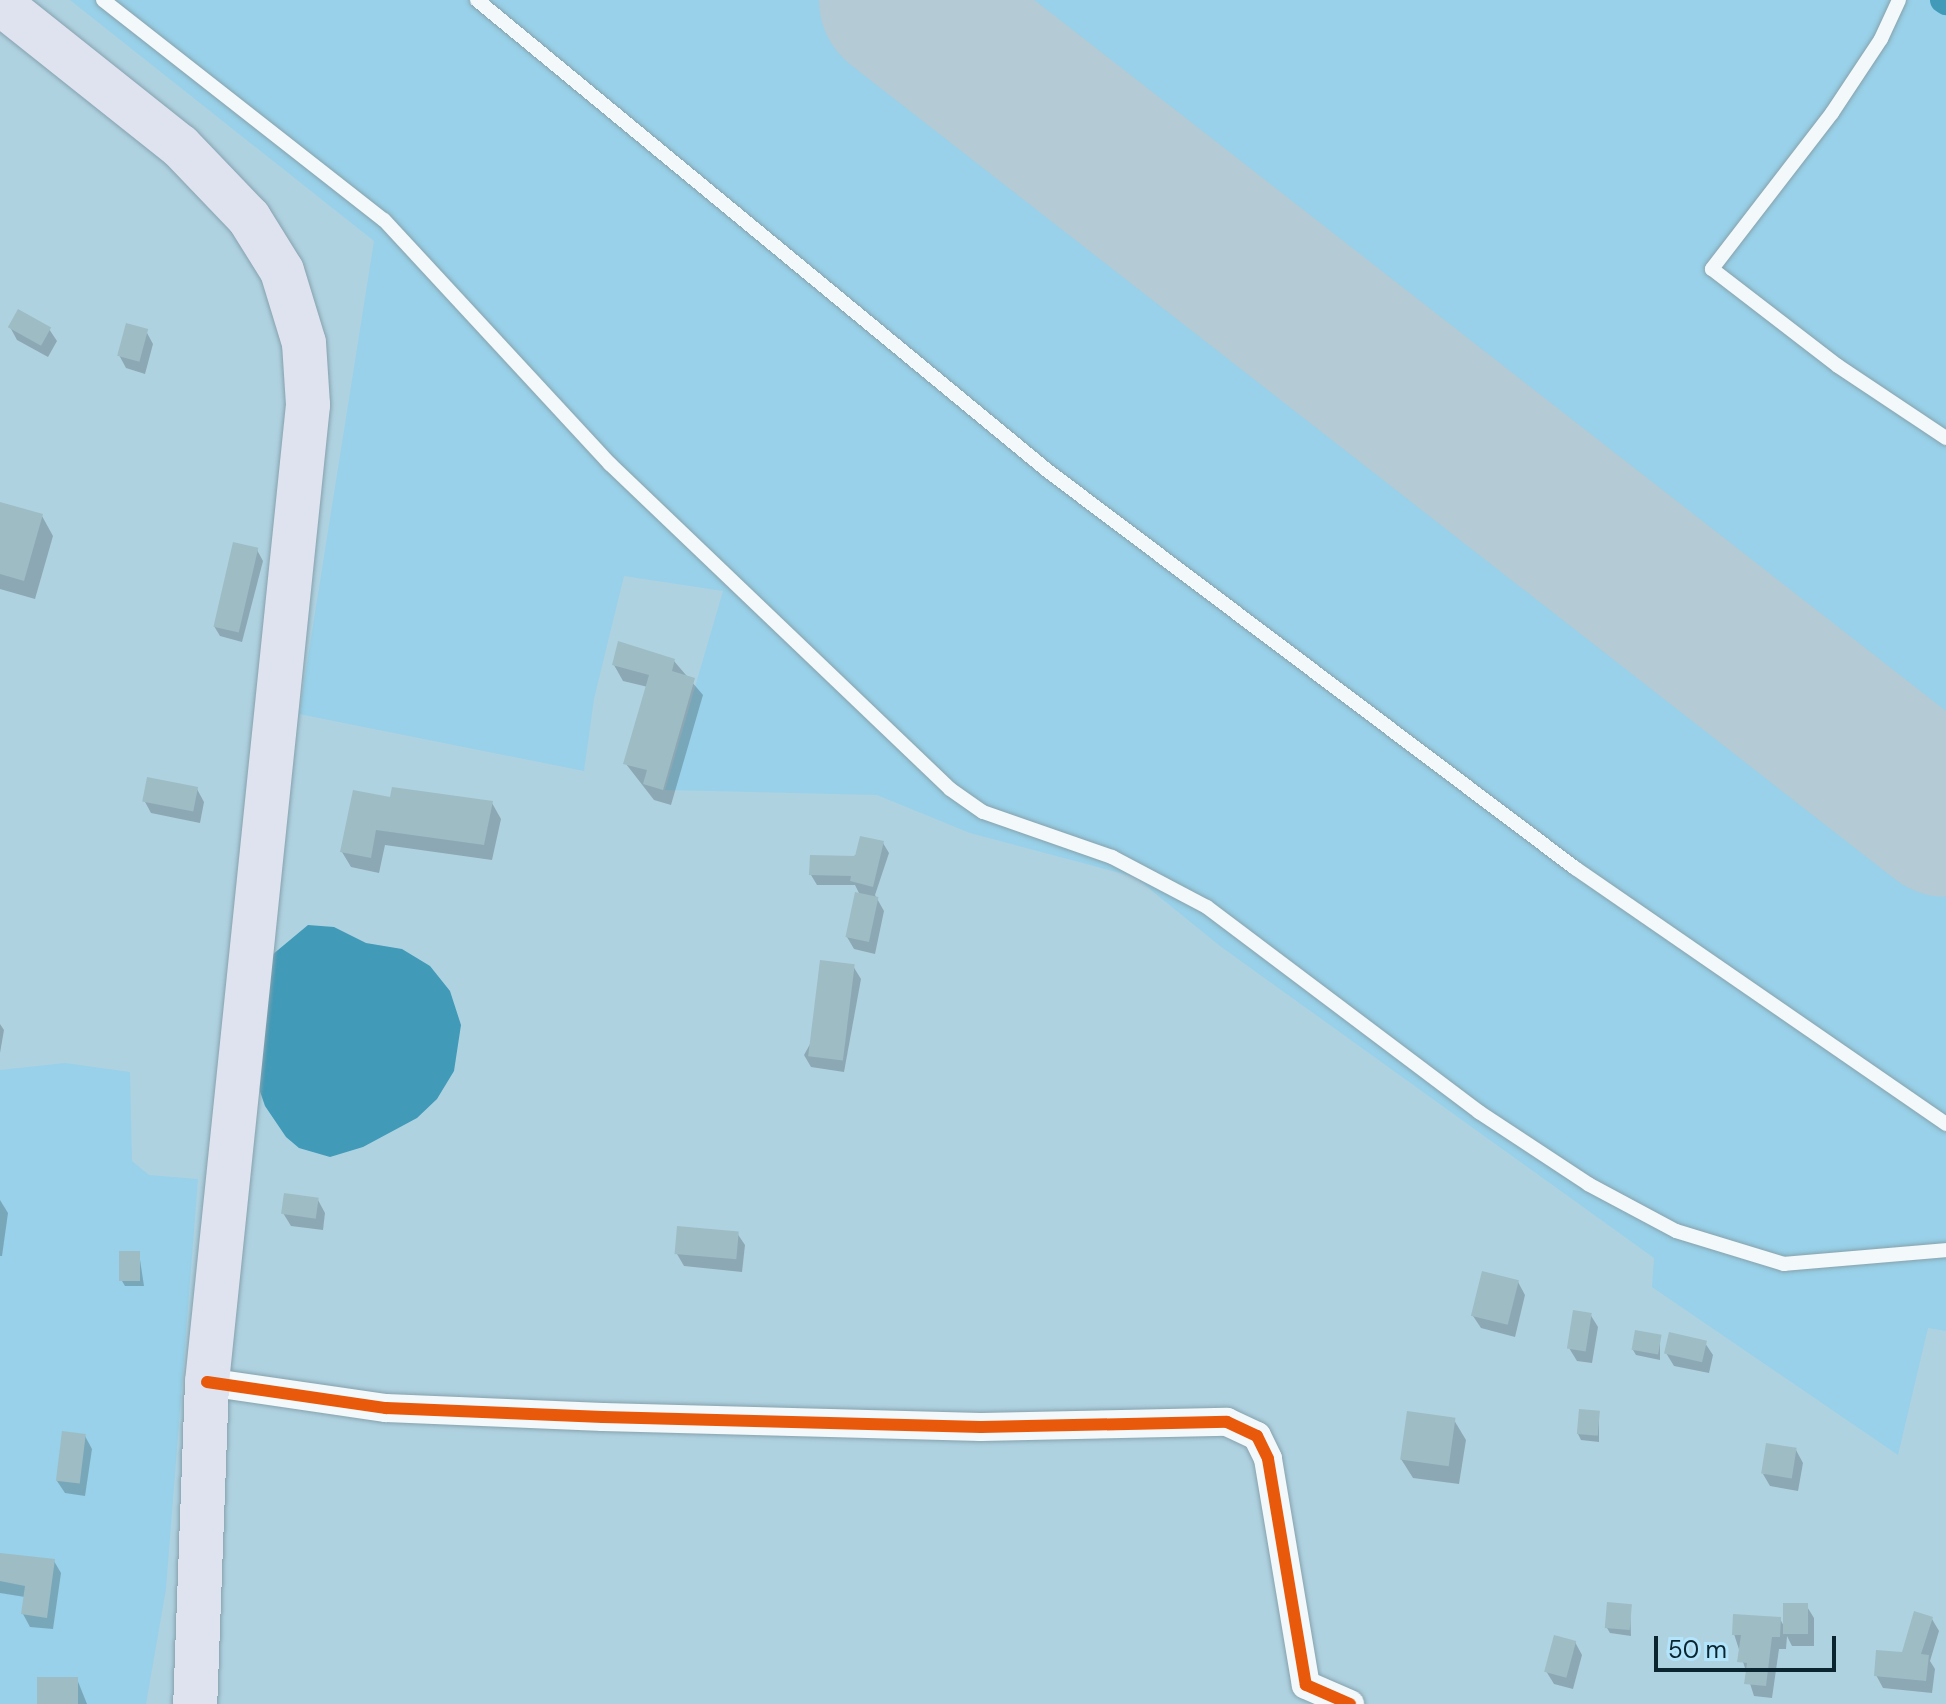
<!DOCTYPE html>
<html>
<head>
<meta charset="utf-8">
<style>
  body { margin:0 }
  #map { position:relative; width:1946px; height:1704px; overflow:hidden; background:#afd2e1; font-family:"DM Sans",sans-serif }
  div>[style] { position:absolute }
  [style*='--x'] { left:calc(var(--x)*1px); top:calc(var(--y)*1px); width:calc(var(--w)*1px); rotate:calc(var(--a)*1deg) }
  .built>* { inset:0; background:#98d1e9 }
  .water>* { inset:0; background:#409ab8 }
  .shadow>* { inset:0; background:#0003 }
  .canal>* { height:26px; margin:-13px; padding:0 13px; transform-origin:13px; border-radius:13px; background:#409ab8 }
  .runway>* { height:164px; margin:-82px; padding:0 82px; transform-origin:82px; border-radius:82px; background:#b4cad4 }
  .building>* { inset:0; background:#9ebcc4; transform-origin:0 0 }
  .roads { filter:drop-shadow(0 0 2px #86a2ad) drop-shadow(0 0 2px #86a2ad) }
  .lane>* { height:14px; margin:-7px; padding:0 7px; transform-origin:7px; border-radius:7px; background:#f3f8fa }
  .street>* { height:28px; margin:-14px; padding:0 14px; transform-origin:14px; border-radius:14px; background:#f3f8fa }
  .highway>* { height:44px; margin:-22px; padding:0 22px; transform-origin:22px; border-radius:22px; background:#dfe3ef }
  .cycleway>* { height:12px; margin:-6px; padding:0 6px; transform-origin:6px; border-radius:6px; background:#e8590c }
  span { translate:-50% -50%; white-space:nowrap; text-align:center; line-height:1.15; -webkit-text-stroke:7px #b2e5fc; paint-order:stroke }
  .scale { position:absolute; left:1654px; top:1636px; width:182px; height:36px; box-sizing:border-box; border:4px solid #0a252f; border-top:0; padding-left:10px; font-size:24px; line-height:28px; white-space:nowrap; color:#0a252f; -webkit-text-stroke:6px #b2e5fc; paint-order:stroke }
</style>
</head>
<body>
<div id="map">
  <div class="built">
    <div style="clip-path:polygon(70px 0,1946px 0,1946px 1331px,1928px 1328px,1898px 1455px,1652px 1287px,1654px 1258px,1220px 946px,1135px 877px,970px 833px,877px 795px,665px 790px,723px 591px,624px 576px,594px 699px,584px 771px,299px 714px,374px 241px)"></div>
    <div style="clip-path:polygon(65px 1063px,130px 1072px,132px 1161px,149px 1175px,198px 1179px,166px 1589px,146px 1704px,0 1704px,0 1070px)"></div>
  </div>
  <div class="water">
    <div style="clip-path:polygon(308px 925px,334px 927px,366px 943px,402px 949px,430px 966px,450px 991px,461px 1025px,454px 1071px,437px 1099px,417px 1118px,363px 1147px,330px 1157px,299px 1148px,286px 1137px,265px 1106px,253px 1071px,272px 955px)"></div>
  </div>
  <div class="shadow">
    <div style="clip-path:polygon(10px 327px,49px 329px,57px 341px,48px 357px,17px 340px)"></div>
    <div style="clip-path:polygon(146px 331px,153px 344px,145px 374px,126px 368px,119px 355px)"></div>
    <div style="clip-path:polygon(0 504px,42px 516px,53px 536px,35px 599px,0 589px)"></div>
    <div style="clip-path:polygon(257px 550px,263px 561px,242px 642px,220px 636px,214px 626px)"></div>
    <div style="clip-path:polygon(674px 661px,703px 695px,671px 805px,654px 800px,626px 764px,648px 687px,623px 681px,614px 665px)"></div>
    <div style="clip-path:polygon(197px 789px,204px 802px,200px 823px,151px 813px,144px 800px)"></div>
    <div style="clip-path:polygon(392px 800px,492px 803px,501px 819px,492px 860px,385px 845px,379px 873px,351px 867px,342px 852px)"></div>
    <div style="clip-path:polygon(883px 843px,889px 853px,875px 895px,884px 911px,875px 954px,854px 949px,847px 937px,860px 895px,855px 885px,817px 885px,811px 875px)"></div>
    <div style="clip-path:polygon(853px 966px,861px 979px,844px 1072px,811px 1067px,804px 1055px)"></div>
    <div style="clip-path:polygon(0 1024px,4px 1030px,0 1053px)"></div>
    <div style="clip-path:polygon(0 1200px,8px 1213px,2px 1256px,0 1256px)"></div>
    <div style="clip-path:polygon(318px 1200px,325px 1213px,323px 1230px,291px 1226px,283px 1213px)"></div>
    <div style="clip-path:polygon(737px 1233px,745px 1245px,742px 1272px,684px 1266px,677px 1254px)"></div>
    <div style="clip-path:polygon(139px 1253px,144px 1286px,125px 1286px,122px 1281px)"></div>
    <div style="clip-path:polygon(1518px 1282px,1525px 1295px,1515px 1337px,1481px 1328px,1473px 1316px)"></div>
    <div style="clip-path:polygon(1590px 1314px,1598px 1327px,1592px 1363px,1577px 1361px,1569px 1348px)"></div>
    <div style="clip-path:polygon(1660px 1337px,1660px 1360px,1636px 1355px,1633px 1350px)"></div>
    <div style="clip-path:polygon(1705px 1343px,1713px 1355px,1709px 1373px,1674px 1366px,1666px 1353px)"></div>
    <div style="clip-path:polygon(1599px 1413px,1599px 1442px,1581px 1440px,1578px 1434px)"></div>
    <div style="clip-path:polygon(1454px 1420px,1466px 1440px,1459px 1484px,1413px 1478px,1401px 1459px)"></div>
    <div style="clip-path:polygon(85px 1436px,92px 1449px,85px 1496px,65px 1493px,57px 1481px)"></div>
    <div style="clip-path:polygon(1796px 1450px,1803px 1463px,1798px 1491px,1770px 1486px,1763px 1474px)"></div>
    <div style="clip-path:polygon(0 1555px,54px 1561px,61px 1573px,53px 1629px,30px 1627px,23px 1614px,25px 1597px,0 1593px)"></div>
    <div style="clip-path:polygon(1806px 1605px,1814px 1618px,1814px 1646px,1792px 1646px,1787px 1636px,1786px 1649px,1779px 1649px,1772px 1698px,1754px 1696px,1734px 1634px,1780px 1619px,1785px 1628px)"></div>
    <div style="clip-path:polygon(1630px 1606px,1631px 1636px,1610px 1633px,1607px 1628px)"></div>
    <div style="clip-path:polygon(1932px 1619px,1939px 1631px,1930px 1661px,1935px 1669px,1932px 1693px,1883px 1688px,1876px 1675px,1903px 1655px)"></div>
    <div style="clip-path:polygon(1575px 1642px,1582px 1655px,1573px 1689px,1554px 1684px,1546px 1671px)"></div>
    <div style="clip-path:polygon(77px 1679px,87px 1704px,39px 1704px)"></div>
  </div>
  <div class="canal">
    <div style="--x:1943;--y:0;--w:4;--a:34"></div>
  </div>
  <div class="runway">
    <div style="--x:901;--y:0;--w:1325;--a:37.95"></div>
  </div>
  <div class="building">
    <div style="left:18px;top:309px;width:38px;height:21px;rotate:29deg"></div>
    <div style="left:126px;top:323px;width:23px;height:34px;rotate:15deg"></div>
    <div style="clip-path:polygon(0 502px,43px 514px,24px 581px,0 574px)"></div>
    <div style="left:233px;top:542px;width:26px;height:87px;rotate:13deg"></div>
    <div style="clip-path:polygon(618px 641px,675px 659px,672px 671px,695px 678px,663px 790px,643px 784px,647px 770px,623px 764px,649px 675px,612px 665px)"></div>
    <div style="left:147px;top:777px;width:52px;height:25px;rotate:11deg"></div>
    <div style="clip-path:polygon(392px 787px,493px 801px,484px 845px,376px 830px,371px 858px,340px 852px,353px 790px,390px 797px)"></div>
    <div style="clip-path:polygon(860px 836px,884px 841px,873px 887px,850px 881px,851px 876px,809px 875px,810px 855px,855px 856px)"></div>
    <div style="left:855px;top:892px;width:24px;height:46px;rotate:12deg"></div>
    <div style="left:820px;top:960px;width:35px;height:97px;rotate:7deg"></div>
    <div style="left:284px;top:1193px;width:35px;height:21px;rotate:8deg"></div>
    <div style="left:677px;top:1226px;width:62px;height:28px;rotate:5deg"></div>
    <div style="left:119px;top:1251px;width:21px;height:30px"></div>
    <div style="left:1482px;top:1271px;width:38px;height:46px;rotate:14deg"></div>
    <div style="left:1573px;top:1310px;width:19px;height:39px;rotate:9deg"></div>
    <div style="left:1635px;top:1330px;width:27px;height:20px;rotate:10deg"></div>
    <div style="left:1669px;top:1332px;width:39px;height:22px;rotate:13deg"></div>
    <div style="left:1579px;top:1409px;width:21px;height:25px;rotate:5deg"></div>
    <div style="left:1407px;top:1411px;width:49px;height:49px;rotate:8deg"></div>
    <div style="left:62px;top:1431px;width:24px;height:50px;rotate:7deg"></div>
    <div style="left:1766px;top:1443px;width:31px;height:31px;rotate:9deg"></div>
    <div style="clip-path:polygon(0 1553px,55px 1559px,47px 1618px,21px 1614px,25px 1586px,0 1581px)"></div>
    <div style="left:1607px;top:1602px;width:25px;height:26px;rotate:5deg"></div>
    <div style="left:1783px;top:1603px;width:25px;height:31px"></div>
    <div style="clip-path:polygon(1914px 1611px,1933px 1617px,1921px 1654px,1929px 1655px,1926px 1681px,1874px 1676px,1876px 1650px,1902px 1652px)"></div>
    <div style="clip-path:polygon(1733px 1614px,1781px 1617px,1780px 1637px,1772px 1637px,1766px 1686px,1744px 1684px,1747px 1663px,1737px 1662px,1741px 1635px,1732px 1635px)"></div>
    <div style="left:1554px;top:1635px;width:23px;height:38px;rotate:15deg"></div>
    <div style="left:37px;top:1677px;width:41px;height:27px"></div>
  </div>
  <div class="roads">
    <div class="lane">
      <div style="--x:103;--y:0;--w:357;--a:38.1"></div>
      <div style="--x:384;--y:220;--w:333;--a:47.2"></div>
      <div style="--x:610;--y:464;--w:470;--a:43.7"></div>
      <div style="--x:950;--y:789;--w:40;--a:34.9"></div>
      <div style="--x:983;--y:812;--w:137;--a:19.2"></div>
      <div style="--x:1112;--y:857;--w:107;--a:27.8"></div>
      <div style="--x:1207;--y:907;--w:341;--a:37"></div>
      <div style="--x:1479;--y:1112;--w:131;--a:33.4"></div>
      <div style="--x:1588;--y:1184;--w:100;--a:28.1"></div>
      <div style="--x:1676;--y:1231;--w:113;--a:17"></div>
      <div style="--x:1784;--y:1264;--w:163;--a:-4.9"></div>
      <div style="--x:477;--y:0;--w:740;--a:39.52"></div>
      <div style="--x:1048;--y:471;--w:660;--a:36.99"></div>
      <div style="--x:1575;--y:868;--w:451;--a:34.6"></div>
      <div style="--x:1899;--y:0;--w:43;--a:114.8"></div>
      <div style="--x:1881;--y:39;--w:89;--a:123.5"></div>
      <div style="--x:1832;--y:113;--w:197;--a:127.6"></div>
      <div style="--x:1712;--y:269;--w:159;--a:37.6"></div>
      <div style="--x:1838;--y:366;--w:130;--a:33.7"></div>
    </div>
    <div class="street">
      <div style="--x:207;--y:1382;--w:181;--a:8.3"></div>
      <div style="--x:386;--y:1408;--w:217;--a:2.4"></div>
      <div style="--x:603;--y:1417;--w:378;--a:1.5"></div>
      <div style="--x:981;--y:1427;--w:246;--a:-1.2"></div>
      <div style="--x:1227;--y:1422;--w:33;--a:25"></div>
      <div style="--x:1257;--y:1436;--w:25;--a:64"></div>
      <div style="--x:1268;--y:1459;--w:229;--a:80.5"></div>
      <div style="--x:1306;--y:1685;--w:48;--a:23.4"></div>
    </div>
    <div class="highway">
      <div style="--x:0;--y:3;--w:230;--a:38.5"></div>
      <div style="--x:180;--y:146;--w:100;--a:46.2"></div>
      <div style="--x:249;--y:218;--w:62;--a:58.1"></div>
      <div style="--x:282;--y:271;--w:75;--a:73"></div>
      <div style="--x:304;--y:343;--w:62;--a:86.3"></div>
      <div style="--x:308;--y:405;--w:982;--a:95.9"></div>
      <div style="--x:207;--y:1382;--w:322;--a:92.1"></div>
    </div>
  </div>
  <div class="cycleway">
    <div style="--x:207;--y:1382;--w:181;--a:8.3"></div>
    <div style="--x:386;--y:1408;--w:217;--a:2.4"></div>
    <div style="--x:603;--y:1417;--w:378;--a:1.5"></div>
    <div style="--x:981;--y:1427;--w:246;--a:-1.2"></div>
    <div style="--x:1227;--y:1422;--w:33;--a:25"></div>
    <div style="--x:1257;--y:1436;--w:25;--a:64"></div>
    <div style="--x:1268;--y:1459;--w:229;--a:80.5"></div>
    <div style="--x:1306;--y:1685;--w:48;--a:23.4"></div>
  </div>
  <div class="scale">50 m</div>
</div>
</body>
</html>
